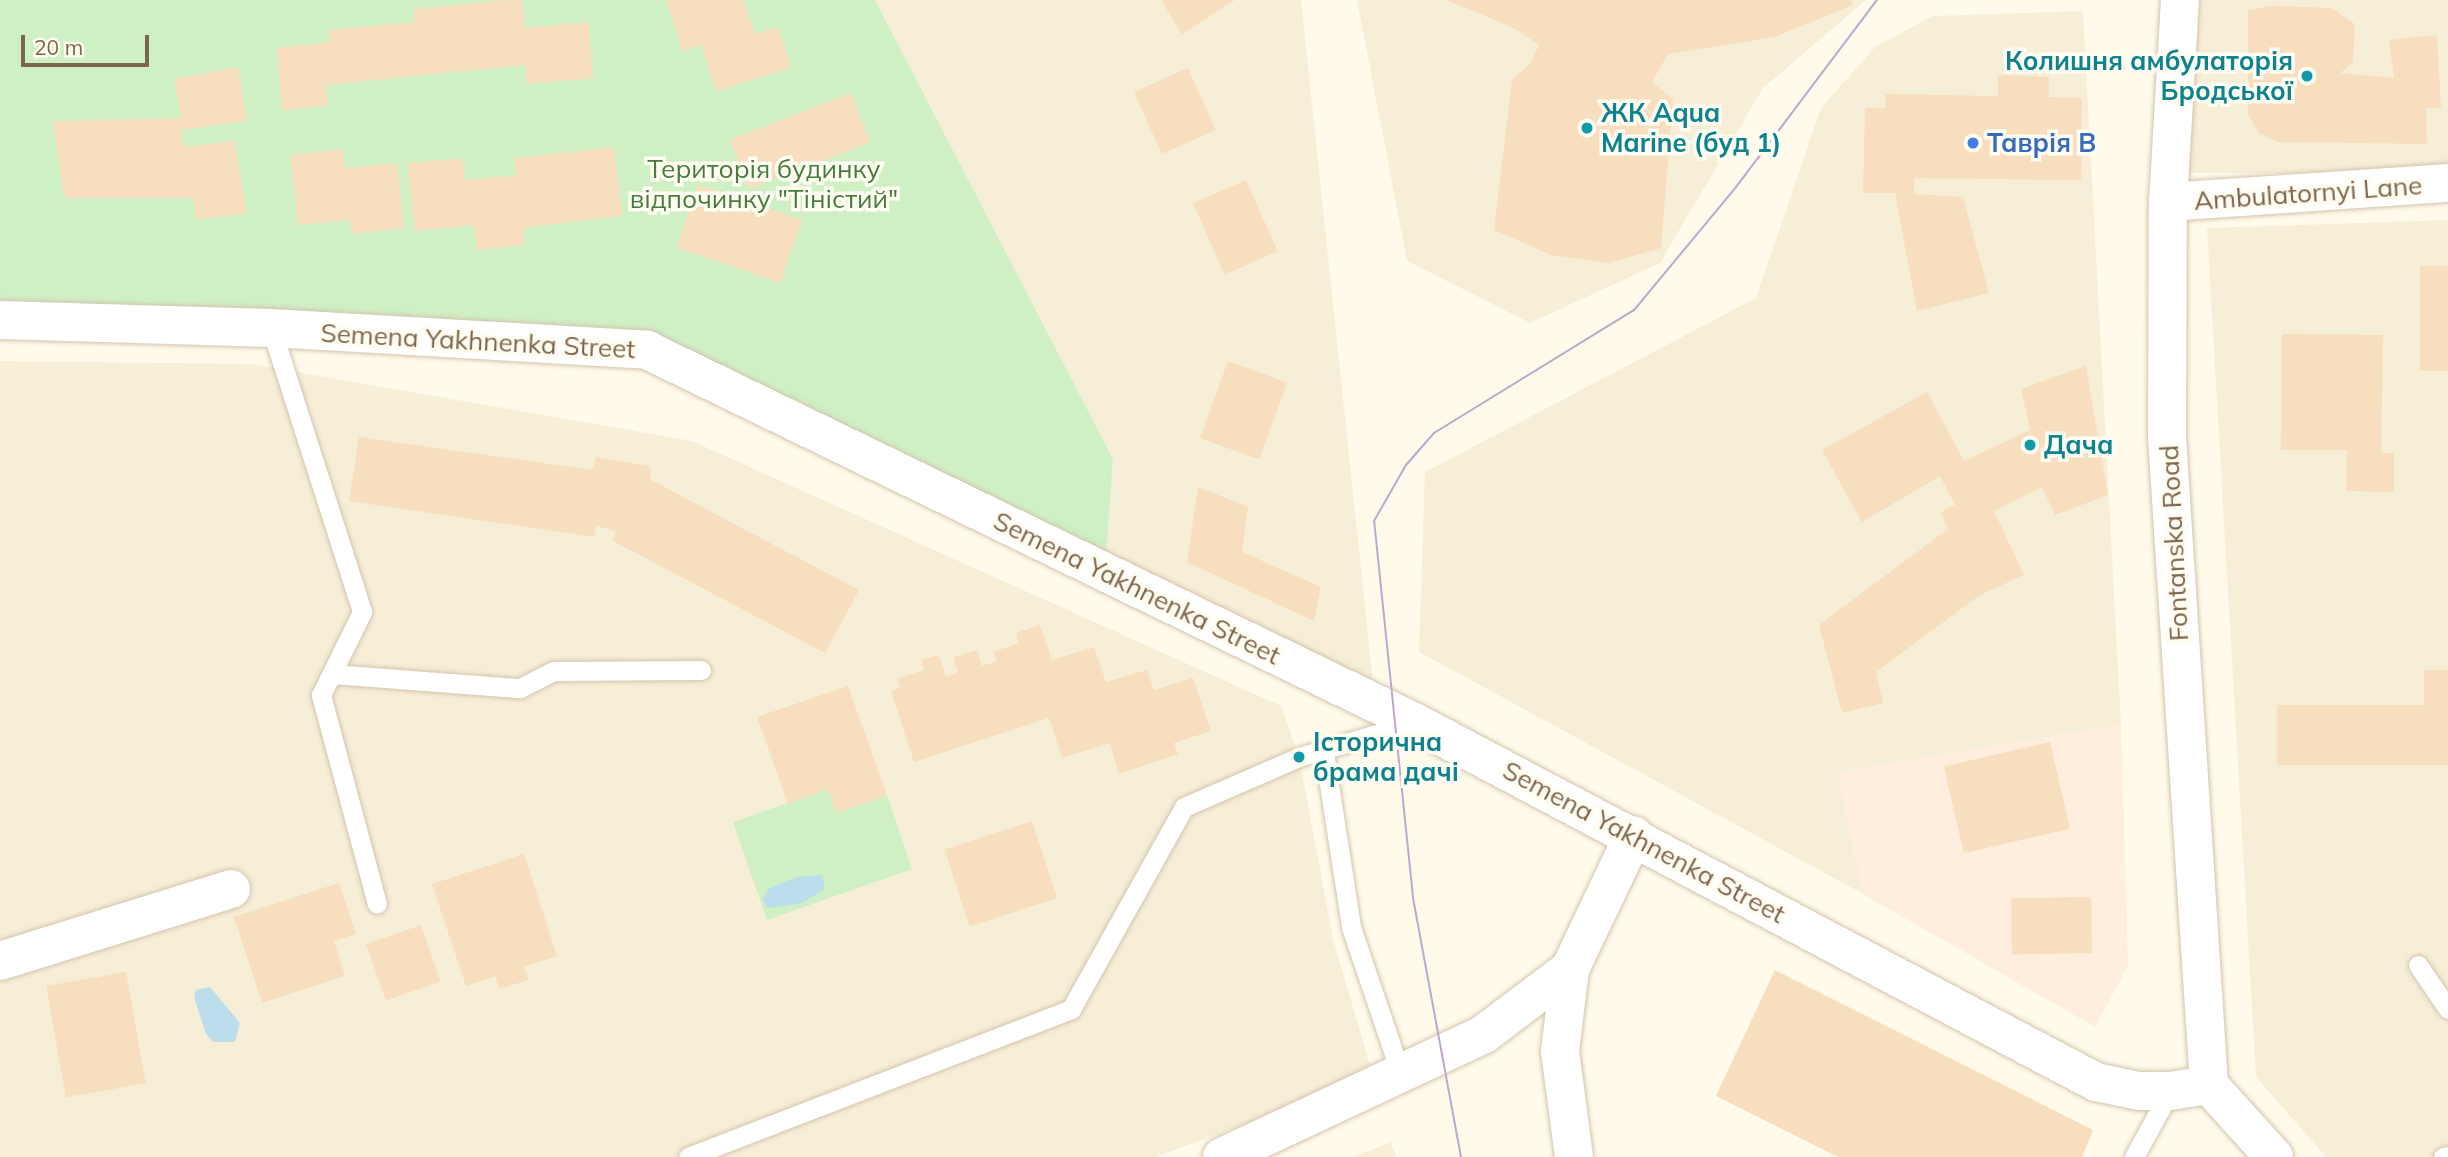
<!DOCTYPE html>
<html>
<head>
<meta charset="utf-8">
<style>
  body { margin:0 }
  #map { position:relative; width:2448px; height:1157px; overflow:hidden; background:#fffaea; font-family:Mulish,sans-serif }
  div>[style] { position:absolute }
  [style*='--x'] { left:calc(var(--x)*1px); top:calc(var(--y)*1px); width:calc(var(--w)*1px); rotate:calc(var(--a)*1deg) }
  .residential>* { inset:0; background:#f7eed7; transform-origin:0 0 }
  .commercial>* { inset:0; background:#ffeddd }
  .green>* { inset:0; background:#cfefc5 }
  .water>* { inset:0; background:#bbddec }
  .building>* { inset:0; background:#f7debe; transform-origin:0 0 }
  .roads { filter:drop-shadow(0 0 2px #d3c4ad) drop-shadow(0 0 2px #d3c4ad) }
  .lane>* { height:19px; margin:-9.5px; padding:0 9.5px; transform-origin:9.5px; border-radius:9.5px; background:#fff }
  .street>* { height:38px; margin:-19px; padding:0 19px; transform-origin:19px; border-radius:19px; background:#fff }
  .secondary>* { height:38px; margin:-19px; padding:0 19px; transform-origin:19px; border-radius:19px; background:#fff }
  .tram>* { height:2px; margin:-1px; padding:0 1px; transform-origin:1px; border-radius:1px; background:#c0a5cc }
  .dots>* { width:19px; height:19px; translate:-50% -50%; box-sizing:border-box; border:4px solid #fffcf2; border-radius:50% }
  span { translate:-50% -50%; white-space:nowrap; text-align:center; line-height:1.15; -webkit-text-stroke:7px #fffcf2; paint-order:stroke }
  .culture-label { font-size:26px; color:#0d838f; font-weight:700 }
  .right { translate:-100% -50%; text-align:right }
  .left { translate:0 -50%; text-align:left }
  .shop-label { font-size:26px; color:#366cbe; font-weight:700 }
  .park-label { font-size:26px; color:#457e3c }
  .street-label { font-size:26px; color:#7e6449 }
  .scale { position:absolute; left:21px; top:35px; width:128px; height:32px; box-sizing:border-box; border:4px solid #7e6449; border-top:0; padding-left:9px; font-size:21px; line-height:24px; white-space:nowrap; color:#7e6449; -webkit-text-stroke:5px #fffcf2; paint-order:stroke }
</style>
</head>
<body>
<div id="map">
  <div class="residential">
    <div style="clip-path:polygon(875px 0,1301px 0,1373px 682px,1106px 557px,1113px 459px)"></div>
    <div style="clip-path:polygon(1357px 0,1866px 0,1763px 88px,1660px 263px,1530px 323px,1407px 261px)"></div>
    <div style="left:2186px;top:0;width:262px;height:173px"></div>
    <div style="clip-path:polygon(2083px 11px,2121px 725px,1839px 772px,1863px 894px,1419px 652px,1425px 472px,1756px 298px,1821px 108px,1875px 47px,1933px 16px)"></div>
    <div style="clip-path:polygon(2448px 220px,2448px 1157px,2326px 1157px,2256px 1077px,2207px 228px)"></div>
    <div style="clip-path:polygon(0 361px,251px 364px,692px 441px,1281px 706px,1299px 757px,1333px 939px,1373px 1076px,1156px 1157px,0 1157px)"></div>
    <div style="clip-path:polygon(1391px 1142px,1396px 1157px,1354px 1157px)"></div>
  </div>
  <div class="commercial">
    <div style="clip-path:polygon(2121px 725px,2128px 966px,2095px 1027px,1863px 894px,1838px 772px)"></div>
  </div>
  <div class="green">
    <div style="clip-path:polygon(0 0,875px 0,1113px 459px,1106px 557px,652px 333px,0 310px)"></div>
    <div style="clip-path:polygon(828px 789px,837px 813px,887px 795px,912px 869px,767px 920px,733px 822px)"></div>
  </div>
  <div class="water">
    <div style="clip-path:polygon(822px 875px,825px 889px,802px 903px,768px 908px,762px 900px,769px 888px,797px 877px)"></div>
    <div style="clip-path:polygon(210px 987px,240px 1023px,235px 1042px,213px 1042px,206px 1034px,194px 997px,196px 990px)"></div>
  </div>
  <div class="building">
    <div style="clip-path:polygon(505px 0,522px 0,525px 28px,588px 22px,593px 78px,527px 84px,525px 65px,326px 85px,328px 106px,282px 110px,277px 48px,330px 42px,328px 30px,415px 22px,413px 9px)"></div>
    <div style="clip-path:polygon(666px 0,744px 0,755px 34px,778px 27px,791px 68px,716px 91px,701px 45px,683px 52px)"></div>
    <div style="clip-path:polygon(1161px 0,1235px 0,1182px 34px)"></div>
    <div style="clip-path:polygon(1446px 0,1851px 0,1853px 5px,1775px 37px,1668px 54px,1652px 82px,1673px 99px,1661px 248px,1608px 263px,1551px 255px,1494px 230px,1512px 80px,1531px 63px,1539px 45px,1514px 28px)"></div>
    <div style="clip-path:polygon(2273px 6px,2332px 8px,2355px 24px,2353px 63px,2340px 73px,2394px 78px,2389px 40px,2437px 35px,2441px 108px,2426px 108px,2427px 144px,2278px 142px,2259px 133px,2248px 115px,2248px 10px)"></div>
    <div style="clip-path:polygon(238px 67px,247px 121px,181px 130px,184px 147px,234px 141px,247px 213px,197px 220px,193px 198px,64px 198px,53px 121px,181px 118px,174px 79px)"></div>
    <div style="left:1188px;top:68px;width:68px;height:59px;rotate:66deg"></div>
    <div style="clip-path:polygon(1998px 75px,2049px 77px,2049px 97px,2082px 98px,2081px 180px,1914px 178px,1914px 194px,1963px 197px,1989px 293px,1917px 311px,1895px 193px,1863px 193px,1865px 108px,1885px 108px,1886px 94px,1998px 96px)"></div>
    <div style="left:851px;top:93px;width:53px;height:130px;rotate:69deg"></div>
    <div style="clip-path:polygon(614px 147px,622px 216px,523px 228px,525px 245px,477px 250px,474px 225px,415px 231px,407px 163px,462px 158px,465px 180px,516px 175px,514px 158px)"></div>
    <div style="clip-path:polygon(343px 149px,345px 168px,397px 163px,404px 228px,351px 234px,350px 220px,298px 225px,290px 155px)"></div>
    <div style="left:1246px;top:180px;width:78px;height:58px;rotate:66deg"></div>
    <div style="left:698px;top:184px;width:110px;height:67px;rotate:19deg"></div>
    <div style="left:2420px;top:266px;width:28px;height:105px"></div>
    <div style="clip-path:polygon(2282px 334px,2383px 335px,2381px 453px,2394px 453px,2394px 492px,2346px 491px,2347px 450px,2281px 450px)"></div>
    <div style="left:1228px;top:361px;width:63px;height:82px;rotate:20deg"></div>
    <div style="clip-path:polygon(2086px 366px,2108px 495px,2055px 515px,2042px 487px,1994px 511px,2024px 575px,1980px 595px,1876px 672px,1883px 703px,1842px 713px,1819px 625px,1948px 529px,1941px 512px,1955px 505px,1940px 476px,1862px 522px,1822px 450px,1927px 392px,1964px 461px,2030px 430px,2021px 389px)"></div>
    <div style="clip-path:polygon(359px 437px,592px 470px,596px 457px,650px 466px,651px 480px,859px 590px,825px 653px,613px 541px,616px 531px,596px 526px,594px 537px,349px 501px)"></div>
    <div style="clip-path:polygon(1198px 487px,1248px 507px,1242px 552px,1321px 587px,1314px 621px,1187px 562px)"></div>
    <div style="clip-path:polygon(1040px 625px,1052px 660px,1094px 647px,1106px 682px,1147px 670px,1154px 690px,1193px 678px,1211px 731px,1174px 743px,1178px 754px,1119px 774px,1110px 743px,1062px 758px,1049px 718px,914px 762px,891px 691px,900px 688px,897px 679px,924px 670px,921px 660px,939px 655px,946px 677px,958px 672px,953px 657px,977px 650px,982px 666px,997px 661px,993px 652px,1019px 643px,1016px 633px)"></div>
    <div style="clip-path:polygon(2424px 670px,2448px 670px,2448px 765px,2277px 765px,2277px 705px,2424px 705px)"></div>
    <div style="clip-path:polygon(848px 686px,887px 795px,836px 813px,828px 789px,788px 804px,757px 717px)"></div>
    <div style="left:2050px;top:742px;width:89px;height:109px;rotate:77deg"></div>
    <div style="left:1032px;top:821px;width:81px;height:92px;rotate:72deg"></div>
    <div style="clip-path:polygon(524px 854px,557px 956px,524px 967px,529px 980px,499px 989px,495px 976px,466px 986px,432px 884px)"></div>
    <div style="clip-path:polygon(339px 883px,356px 934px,334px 941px,345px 976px,262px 1003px,234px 917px)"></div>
    <div style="left:2091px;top:897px;width:56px;height:80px;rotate:89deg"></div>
    <div style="left:421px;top:925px;width:60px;height:58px;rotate:71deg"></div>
    <div style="clip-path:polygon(1775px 970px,2093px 1130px,2082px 1157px,1838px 1157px,1716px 1096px)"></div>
    <div style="left:126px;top:972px;width:113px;height:81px;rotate:80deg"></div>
  </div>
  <div class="roads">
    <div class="lane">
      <div style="--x:271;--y:328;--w:298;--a:72.2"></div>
      <div style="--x:362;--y:612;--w:93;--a:116.3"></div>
      <div style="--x:321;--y:695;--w:216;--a:75"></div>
      <div style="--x:332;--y:674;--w:189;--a:4.3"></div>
      <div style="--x:520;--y:688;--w:37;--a:-27"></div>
      <div style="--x:553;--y:671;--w:148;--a:-0.4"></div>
      <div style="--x:1324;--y:752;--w:177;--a:81.2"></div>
      <div style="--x:1351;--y:927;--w:156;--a:71.3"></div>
      <div style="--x:2418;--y:965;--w:53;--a:55.7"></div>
      <div style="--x:688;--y:1157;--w:411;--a:-21.1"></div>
      <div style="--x:1071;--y:1009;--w:231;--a:-60.8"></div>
      <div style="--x:1184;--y:807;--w:125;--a:-23.5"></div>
      <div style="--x:1299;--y:757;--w:119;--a:-16.6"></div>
      <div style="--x:2134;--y:1157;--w:75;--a:-61.4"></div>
      <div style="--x:2443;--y:1157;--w:5;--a:-11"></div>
    </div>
    <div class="street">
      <div style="--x:2168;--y:202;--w:281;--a:-3.9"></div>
      <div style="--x:0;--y:961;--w:242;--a:-17.3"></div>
      <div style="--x:2209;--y:1085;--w:97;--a:47.9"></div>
      <div style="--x:1222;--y:1157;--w:289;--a:-25.1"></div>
      <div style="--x:1484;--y:1034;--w:108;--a:-37.1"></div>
      <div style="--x:1574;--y:1157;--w:107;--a:-97.5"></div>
      <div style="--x:1560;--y:1051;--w:83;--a:-83"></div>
      <div style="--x:1570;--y:969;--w:148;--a:-64.5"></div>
    </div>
    <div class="secondary">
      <div style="--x:0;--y:320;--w:271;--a:1.7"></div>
      <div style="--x:271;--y:328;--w:377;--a:3.3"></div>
      <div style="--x:647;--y:350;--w:852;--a:25.87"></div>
      <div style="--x:1414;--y:722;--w:771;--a:27.83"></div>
      <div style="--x:2096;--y:1082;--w:44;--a:11.8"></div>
      <div style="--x:2139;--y:1091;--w:31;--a:0"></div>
      <div style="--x:2170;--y:1091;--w:39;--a:-9"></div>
      <div style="--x:2209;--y:1085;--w:649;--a:-93.71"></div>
      <div style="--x:2167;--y:437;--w:235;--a:-89.8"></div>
      <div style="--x:2168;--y:202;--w:202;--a:-86.6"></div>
    </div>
  </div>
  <div class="tram">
    <div style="--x:1461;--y:1157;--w:264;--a:-100.5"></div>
    <div style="--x:1413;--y:897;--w:378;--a:-95.9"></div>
    <div style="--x:1374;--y:521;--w:64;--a:-60.3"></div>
    <div style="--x:1406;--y:465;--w:43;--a:-48.8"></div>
    <div style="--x:1434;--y:433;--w:235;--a:-31.6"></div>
    <div style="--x:1634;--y:310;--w:160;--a:-50.3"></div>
    <div style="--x:1736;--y:187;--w:234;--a:-53"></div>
  </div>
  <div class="dots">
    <div style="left:2307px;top:76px;background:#0f9aa8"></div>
    <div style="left:1587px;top:128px;background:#0f9aa8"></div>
    <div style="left:1973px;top:143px;background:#3f7fe0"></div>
    <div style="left:2030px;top:445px;background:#0f9aa8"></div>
    <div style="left:1299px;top:757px;background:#0f9aa8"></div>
  </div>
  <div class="culture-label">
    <span class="right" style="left:2293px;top:76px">Колишня амбулаторія<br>Бродської</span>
    <span class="left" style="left:1601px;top:128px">ЖК Aqua<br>Marine (буд 1)</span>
    <span class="left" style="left:2044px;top:445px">Дача</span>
    <span class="left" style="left:1313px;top:757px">Історична<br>брама дачі</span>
  </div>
  <div class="shop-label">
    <span class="left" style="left:1987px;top:143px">Таврія В</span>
  </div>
  <div class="park-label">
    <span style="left:764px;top:184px">Територія будинку<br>відпочинку "Тіністий"</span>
  </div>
  <div class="street-label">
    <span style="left:2308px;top:193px;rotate:-4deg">Ambulatornyi Lane</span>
    <span style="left:478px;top:341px;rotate:3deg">Semena Yakhnenka Street</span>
    <span style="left:2174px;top:543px;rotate:-93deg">Fontanska Road</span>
    <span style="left:1137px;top:588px;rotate:26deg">Semena Yakhnenka Street</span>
    <span style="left:1644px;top:842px;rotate:28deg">Semena Yakhnenka Street</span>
  </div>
  <div class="scale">20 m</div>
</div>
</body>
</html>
